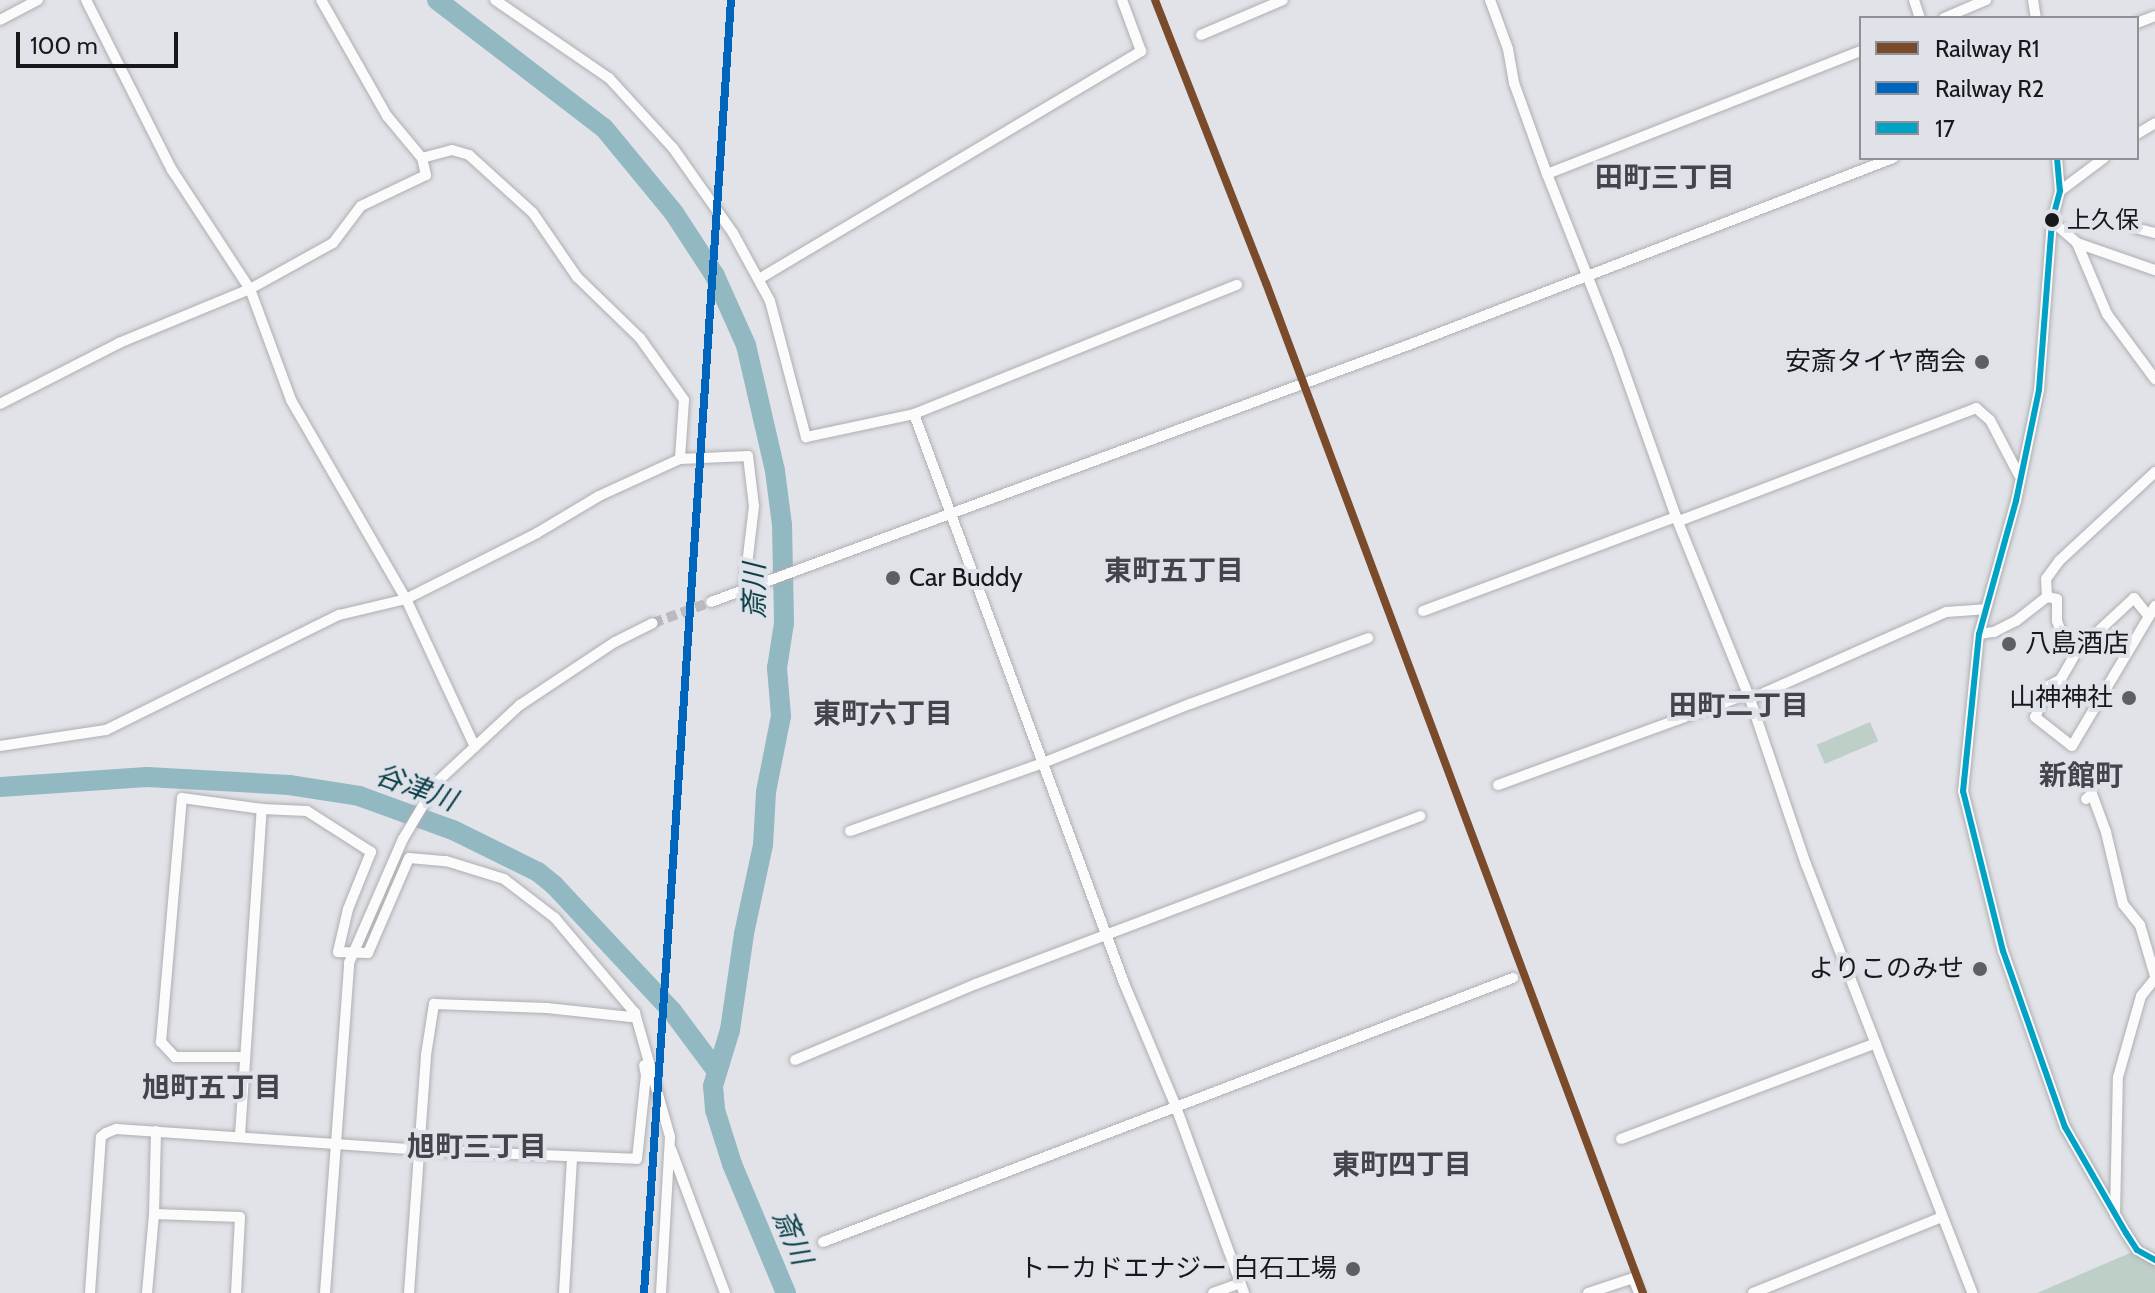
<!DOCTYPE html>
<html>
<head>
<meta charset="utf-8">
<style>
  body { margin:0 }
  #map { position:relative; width:2155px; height:1293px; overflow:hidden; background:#e2e3e8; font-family:Cabin,"Noto Sans JP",sans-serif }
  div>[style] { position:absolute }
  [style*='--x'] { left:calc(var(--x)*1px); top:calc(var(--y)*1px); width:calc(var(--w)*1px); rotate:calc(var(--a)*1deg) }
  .green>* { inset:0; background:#becfc7; transform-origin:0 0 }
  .river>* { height:20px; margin:-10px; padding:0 10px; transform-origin:10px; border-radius:10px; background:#92b8c1 }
  .minor-tunnel>* { height:10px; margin-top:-5px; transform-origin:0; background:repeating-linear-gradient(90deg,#bababf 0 10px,transparent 0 15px) }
  .roads { filter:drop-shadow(0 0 2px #adaeb2) drop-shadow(0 0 2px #adaeb2) }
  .minor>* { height:10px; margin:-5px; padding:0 5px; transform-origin:5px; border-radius:5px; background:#fbfbfc }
  .bus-1>* { height:6px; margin:-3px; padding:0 3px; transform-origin:3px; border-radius:3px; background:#01a2c5 }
  .rail-1>* { height:8px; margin:-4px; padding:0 4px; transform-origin:4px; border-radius:4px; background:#7a4b2a }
  .rail-2>* { height:8px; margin:-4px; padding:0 4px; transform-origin:4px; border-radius:4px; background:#0065bd }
  .dots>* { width:22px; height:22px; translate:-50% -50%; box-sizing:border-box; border:4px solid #e0e2ea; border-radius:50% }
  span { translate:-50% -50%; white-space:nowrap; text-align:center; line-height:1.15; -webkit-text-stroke:8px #e0e2ea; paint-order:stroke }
  .bus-label { font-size:24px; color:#18181b }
  .left { translate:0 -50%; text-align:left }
  .poi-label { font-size:26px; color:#18181b }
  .right { translate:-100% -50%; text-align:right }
  .neighbourhood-label { font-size:28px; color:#44454c; font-weight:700 }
  .water-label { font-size:28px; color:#0b3f48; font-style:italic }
  .legend { position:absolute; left:1859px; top:16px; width:280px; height:144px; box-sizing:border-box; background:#e0e2ea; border:2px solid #909197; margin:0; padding:10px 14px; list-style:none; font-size:24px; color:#18181b }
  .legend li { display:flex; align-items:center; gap:16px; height:40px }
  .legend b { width:40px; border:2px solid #909197 }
  .scale { position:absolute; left:16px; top:32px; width:162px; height:36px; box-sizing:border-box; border:4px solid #18181b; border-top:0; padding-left:10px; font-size:24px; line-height:28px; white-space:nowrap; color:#18181b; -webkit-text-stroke:6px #e0e2ea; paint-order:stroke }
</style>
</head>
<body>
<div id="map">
  <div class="green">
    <div style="left:1870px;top:722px;width:21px;height:58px;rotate:67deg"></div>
    <div style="clip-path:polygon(2137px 1250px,2155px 1260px,2155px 1293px,2037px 1293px)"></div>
  </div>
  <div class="river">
    <div style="--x:437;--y:0;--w:210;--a:37.5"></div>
    <div style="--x:604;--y:128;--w:110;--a:50.5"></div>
    <div style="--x:674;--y:213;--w:75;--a:56.9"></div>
    <div style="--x:715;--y:276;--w:76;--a:65.8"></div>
    <div style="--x:746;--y:345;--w:129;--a:77"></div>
    <div style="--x:775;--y:471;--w:54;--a:82.6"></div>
    <div style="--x:782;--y:525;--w:98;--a:88.8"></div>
    <div style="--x:784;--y:623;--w:46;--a:98.8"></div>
    <div style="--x:777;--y:668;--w:48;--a:85.2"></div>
    <div style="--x:781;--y:716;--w:77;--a:101.2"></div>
    <div style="--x:766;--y:792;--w:53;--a:93.2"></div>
    <div style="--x:763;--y:845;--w:91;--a:102.1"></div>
    <div style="--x:744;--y:934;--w:97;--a:98.3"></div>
    <div style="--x:730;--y:1030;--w:59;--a:106.9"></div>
    <div style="--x:713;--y:1086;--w:24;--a:85"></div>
    <div style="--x:715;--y:1110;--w:57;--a:72.5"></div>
    <div style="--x:732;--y:1164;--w:140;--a:67.3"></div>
    <div style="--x:0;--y:787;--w:147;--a:-3.9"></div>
    <div style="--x:147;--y:777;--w:142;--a:3.2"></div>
    <div style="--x:289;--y:785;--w:71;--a:8.9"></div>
    <div style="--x:359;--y:796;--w:100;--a:19.9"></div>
    <div style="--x:453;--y:830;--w:95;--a:26.3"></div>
    <div style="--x:538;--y:872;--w:21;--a:39"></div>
    <div style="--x:554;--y:885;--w:173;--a:46.9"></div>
    <div style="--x:672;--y:1011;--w:74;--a:53.3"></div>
  </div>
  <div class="minor-tunnel">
    <div style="--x:653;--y:623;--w:62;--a:-19.9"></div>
  </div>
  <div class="roads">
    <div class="minor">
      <div style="--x:86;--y:0;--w:191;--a:63.2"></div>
      <div style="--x:172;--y:170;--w:142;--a:56.8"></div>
      <div style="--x:250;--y:289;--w:118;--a:69.7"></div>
      <div style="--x:291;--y:400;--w:230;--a:60"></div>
      <div style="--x:406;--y:599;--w:163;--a:65"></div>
      <div style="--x:495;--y:0;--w:138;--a:34.4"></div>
      <div style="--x:609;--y:78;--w:95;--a:47.6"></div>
      <div style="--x:673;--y:148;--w:104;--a:54.8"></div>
      <div style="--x:733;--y:233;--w:77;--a:61.4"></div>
      <div style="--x:770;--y:301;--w:141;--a:75.2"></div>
      <div style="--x:806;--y:437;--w:110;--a:-12"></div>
      <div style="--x:914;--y:414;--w:348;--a:-21.8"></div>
      <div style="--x:1490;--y:0;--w:52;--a:69.8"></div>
      <div style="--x:1508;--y:49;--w:35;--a:80"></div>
      <div style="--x:1514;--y:83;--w:97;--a:70.1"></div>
      <div style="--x:1547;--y:174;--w:190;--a:68.4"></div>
      <div style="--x:1617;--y:351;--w:176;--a:70.4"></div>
      <div style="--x:1676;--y:517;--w:196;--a:67.9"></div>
      <div style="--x:1750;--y:699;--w:174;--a:71.3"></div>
      <div style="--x:1806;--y:864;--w:460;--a:68.8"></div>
      <div style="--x:1914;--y:0;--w:19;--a:72"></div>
      <div style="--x:2033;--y:0;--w:18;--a:81"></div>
      <div style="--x:1944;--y:18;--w:46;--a:-23.2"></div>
      <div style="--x:0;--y:20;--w:43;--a:-27.8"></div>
      <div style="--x:2137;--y:23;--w:19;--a:-21"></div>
      <div style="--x:1201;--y:35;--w:89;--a:-23.1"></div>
      <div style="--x:2137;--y:134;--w:21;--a:-31"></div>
      <div style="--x:422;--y:158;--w:31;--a:-15"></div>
      <div style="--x:452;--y:150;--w:18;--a:16"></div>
      <div style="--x:469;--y:155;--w:86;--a:42.2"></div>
      <div style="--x:533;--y:213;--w:78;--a:55.5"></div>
      <div style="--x:577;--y:277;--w:88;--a:44.1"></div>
      <div style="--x:640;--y:338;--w:76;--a:54.6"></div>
      <div style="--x:684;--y:400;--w:59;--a:93.9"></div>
      <div style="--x:2057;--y:158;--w:33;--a:85"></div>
      <div style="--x:2060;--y:191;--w:31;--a:105"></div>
      <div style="--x:2052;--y:221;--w:169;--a:94.4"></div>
      <div style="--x:2039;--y:390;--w:113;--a:101.7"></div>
      <div style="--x:2016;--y:501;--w:138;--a:105.5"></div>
      <div style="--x:1979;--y:634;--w:158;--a:95.8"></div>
      <div style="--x:1963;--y:791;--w:165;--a:76"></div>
      <div style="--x:2003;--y:951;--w:187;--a:70.6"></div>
      <div style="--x:2065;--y:1127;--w:122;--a:60.1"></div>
      <div style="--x:2126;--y:1233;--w:20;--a:57"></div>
      <div style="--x:2137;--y:1250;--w:21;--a:29"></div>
      <div style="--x:1547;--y:174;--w:337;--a:-21.4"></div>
      <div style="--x:2060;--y:191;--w:55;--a:-36.9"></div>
      <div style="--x:2052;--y:221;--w:33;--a:41"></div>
      <div style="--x:2077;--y:243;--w:83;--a:19.1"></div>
      <div style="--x:2135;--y:228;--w:21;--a:14"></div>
      <div style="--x:2077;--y:243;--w:77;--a:67.1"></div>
      <div style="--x:2107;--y:314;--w:81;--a:53.6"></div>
      <div style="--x:759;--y:279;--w:445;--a:-30.8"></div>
      <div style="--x:1141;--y:51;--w:54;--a:-110.4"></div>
      <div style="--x:0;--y:404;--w:134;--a:-27.1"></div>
      <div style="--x:119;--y:343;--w:142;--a:-22.4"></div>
      <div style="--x:250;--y:289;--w:95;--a:-29"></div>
      <div style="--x:333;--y:243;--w:46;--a:-52.9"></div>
      <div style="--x:361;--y:206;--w:72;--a:-25.5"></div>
      <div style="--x:426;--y:175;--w:17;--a:-103"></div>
      <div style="--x:422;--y:158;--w:55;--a:-129.8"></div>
      <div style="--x:387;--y:116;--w:133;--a:-119.6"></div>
      <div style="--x:914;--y:414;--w:607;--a:69.74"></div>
      <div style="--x:1124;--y:983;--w:134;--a:67.2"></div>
      <div style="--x:1176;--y:1107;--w:198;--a:69.9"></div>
      <div style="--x:1679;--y:521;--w:318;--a:-20.8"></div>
      <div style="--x:1976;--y:408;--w:18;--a:41"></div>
      <div style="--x:1990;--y:420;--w:62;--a:62.2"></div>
      <div style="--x:2047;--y:597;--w:18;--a:-93"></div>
      <div style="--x:2046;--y:579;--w:22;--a:-54"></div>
      <div style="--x:2059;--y:561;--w:131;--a:-42.8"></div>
      <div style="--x:2047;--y:597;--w:10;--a:11"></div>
      <div style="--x:2057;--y:599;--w:22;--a:90"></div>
      <div style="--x:2057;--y:621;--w:20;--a:70"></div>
      <div style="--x:2064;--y:640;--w:17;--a:40"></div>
      <div style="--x:2077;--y:651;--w:78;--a:-42.9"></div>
      <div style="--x:2134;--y:598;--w:22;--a:51"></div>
      <div style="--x:711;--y:602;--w:746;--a:-20.23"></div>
      <div style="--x:1411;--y:344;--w:517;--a:-21.1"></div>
      <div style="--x:1423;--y:611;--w:270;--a:-20.4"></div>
      <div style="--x:1979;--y:634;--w:15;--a:-8"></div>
      <div style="--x:1994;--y:632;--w:25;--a:-27"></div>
      <div style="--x:2016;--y:621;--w:39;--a:-38"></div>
      <div style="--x:2077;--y:651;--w:32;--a:120"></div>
      <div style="--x:2061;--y:679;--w:13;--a:151"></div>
      <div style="--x:2050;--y:685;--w:35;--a:115"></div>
      <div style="--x:2035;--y:717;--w:47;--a:38.1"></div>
      <div style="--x:2072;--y:746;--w:163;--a:-59.3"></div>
      <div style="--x:1750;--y:699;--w:214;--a:-23.9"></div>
      <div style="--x:1946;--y:612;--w:39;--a:-4"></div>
      <div style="--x:0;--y:746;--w:107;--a:-8.6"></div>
      <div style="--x:106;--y:730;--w:260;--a:-26.3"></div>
      <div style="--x:339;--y:615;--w:69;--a:-13.4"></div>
      <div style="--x:406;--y:599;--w:147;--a:-26.7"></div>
      <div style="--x:537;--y:533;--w:72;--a:-30.8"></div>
      <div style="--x:599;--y:496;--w:89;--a:-24.6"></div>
      <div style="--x:680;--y:459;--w:68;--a:-2.5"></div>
      <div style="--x:748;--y:456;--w:50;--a:83.2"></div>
      <div style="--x:754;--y:506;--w:85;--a:96.8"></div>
      <div style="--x:1498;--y:785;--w:266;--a:-20"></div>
      <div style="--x:2086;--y:799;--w:8;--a:-40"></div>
      <div style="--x:2092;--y:794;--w:40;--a:69.8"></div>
      <div style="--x:2106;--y:832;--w:74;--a:76.7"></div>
      <div style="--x:2123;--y:904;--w:27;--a:51"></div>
      <div style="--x:2140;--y:925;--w:53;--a:73.6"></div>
      <div style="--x:850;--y:831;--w:205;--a:-19.4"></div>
      <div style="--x:1043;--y:763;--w:158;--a:-21.9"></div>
      <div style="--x:1190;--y:704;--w:190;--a:-20.3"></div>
      <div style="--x:244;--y:1057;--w:69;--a:180"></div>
      <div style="--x:175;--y:1057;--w:21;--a:-133"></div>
      <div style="--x:161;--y:1042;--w:245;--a:-85.1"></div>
      <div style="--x:182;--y:798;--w:81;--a:7.8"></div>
      <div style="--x:262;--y:809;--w:45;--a:2.5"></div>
      <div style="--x:307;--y:811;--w:76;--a:32.6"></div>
      <div style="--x:371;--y:852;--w:61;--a:112"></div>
      <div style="--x:348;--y:909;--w:44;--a:103.1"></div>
      <div style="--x:338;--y:952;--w:30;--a:2"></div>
      <div style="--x:368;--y:953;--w:103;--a:-66.7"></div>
      <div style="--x:409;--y:858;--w:37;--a:5"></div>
      <div style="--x:446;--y:861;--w:61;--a:17.2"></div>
      <div style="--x:504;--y:879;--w:64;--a:37.4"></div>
      <div style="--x:555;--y:918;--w:124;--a:49.9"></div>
      <div style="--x:635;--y:1013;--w:129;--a:74.2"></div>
      <div style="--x:670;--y:1137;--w:156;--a:93.3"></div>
      <div style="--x:795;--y:1060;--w:196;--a:-22.8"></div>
      <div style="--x:976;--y:984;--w:475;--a:-20.7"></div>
      <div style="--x:240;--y:1136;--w:328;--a:-86.2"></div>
      <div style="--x:1621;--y:1139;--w:272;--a:-20.6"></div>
      <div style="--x:671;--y:1149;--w:154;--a:69.4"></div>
      <div style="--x:154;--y:1214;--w:86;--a:2"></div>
      <div style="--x:240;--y:1217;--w:76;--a:93"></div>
      <div style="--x:2115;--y:1215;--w:138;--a:-88.8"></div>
      <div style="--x:2118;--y:1077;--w:84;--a:-74.1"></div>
      <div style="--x:2141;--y:996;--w:22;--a:-51"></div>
      <div style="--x:823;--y:1242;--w:739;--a:-20.94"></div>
      <div style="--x:90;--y:1293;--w:156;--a:-86"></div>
      <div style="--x:101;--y:1137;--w:6;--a:-39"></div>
      <div style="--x:106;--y:1133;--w:11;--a:-22"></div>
      <div style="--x:116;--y:1129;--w:326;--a:3.9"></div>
      <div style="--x:441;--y:1151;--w:196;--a:2.3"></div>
      <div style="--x:637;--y:1159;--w:84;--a:-83.9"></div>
      <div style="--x:646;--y:1075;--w:10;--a:-101"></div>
      <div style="--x:147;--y:1293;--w:79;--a:-84.9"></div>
      <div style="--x:154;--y:1214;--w:83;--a:-88.6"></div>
      <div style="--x:325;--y:1293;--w:331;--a:-85.8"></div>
      <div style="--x:349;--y:963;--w:135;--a:-66.5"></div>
      <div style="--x:403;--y:839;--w:66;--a:-59.2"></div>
      <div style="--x:437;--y:782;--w:113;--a:-42.9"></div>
      <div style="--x:520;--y:705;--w:114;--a:-33.6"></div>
      <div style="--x:615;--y:642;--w:42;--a:-26.6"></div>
      <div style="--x:409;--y:1293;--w:239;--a:-85.9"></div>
      <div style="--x:426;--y:1055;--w:52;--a:-81.1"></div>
      <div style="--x:434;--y:1004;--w:113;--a:2"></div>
      <div style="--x:547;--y:1008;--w:84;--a:6.1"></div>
      <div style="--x:631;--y:1017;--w:6;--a:-45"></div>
      <div style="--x:564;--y:1293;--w:135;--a:-86.6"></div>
      <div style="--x:1213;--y:1293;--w:29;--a:-20"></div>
      <div style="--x:1588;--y:1293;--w:47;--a:-18.4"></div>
      <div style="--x:1633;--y:1278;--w:16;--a:68"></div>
      <div style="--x:1753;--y:1293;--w:204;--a:-21.9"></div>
    </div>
  </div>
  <div class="bus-1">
    <div style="--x:2057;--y:158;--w:33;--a:85"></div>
    <div style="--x:2060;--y:191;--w:31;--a:105"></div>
    <div style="--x:2052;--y:221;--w:169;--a:94.4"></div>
    <div style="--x:2039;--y:390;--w:113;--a:101.7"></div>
    <div style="--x:2016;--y:501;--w:138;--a:105.5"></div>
    <div style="--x:1979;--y:634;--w:158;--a:95.8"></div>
    <div style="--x:1963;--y:791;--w:165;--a:76"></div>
    <div style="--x:2003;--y:951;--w:187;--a:70.6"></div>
    <div style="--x:2065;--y:1127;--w:122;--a:60.1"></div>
    <div style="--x:2126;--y:1233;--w:20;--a:57"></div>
    <div style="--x:2137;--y:1250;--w:21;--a:29"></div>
  </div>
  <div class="rail-1">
    <div style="--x:1155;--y:0;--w:304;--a:68.6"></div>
    <div style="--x:1266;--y:283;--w:1078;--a:69.53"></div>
  </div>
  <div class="rail-2">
    <div style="--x:644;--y:1293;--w:1296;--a:-86.15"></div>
  </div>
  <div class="dots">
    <div style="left:2052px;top:220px;background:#18181b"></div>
    <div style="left:1982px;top:362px;background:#5f5f63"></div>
    <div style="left:893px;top:578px;background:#5f5f63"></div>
    <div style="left:2009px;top:644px;background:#5f5f63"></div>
    <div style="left:2129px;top:698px;background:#5f5f63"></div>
    <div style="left:1980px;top:969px;background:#5f5f63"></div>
    <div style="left:1353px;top:1269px;background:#5f5f63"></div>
  </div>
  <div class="bus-label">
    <span class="left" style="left:2067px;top:220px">上久保</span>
  </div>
  <div class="poi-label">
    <span class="right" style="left:1966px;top:362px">安斎タイヤ商会</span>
    <span class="left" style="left:909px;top:578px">Car Buddy</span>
    <span class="left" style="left:2025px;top:644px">八島酒店</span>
    <span class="right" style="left:2113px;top:698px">山神神社</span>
    <span class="right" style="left:1964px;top:969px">よりこのみせ</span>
    <span class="right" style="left:1337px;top:1269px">トーカドエナジー 白石工場</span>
  </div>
  <div class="neighbourhood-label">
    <span style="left:1665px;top:177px">田町三丁目</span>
    <span style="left:1174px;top:570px">東町五丁目</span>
    <span style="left:1739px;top:705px">田町二丁目</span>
    <span style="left:883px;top:713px">東町六丁目</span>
    <span style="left:2081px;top:775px">新館町</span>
    <span style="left:212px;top:1087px">旭町五丁目</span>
    <span style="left:477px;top:1146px">旭町三丁目</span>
    <span style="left:1402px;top:1164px">東町四丁目</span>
  </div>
  <div class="water-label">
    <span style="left:754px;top:591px;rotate:-90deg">斎川</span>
    <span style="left:416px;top:787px;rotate:20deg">谷津川</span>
    <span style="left:793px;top:1237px;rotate:67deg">斎川</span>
  </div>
  <ul class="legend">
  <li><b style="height:10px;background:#7a4b2a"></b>Railway R1</li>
  <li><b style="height:10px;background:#0065bd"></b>Railway R2</li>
  <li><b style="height:10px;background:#01a2c5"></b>17</li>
  </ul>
  <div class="scale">100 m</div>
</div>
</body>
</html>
